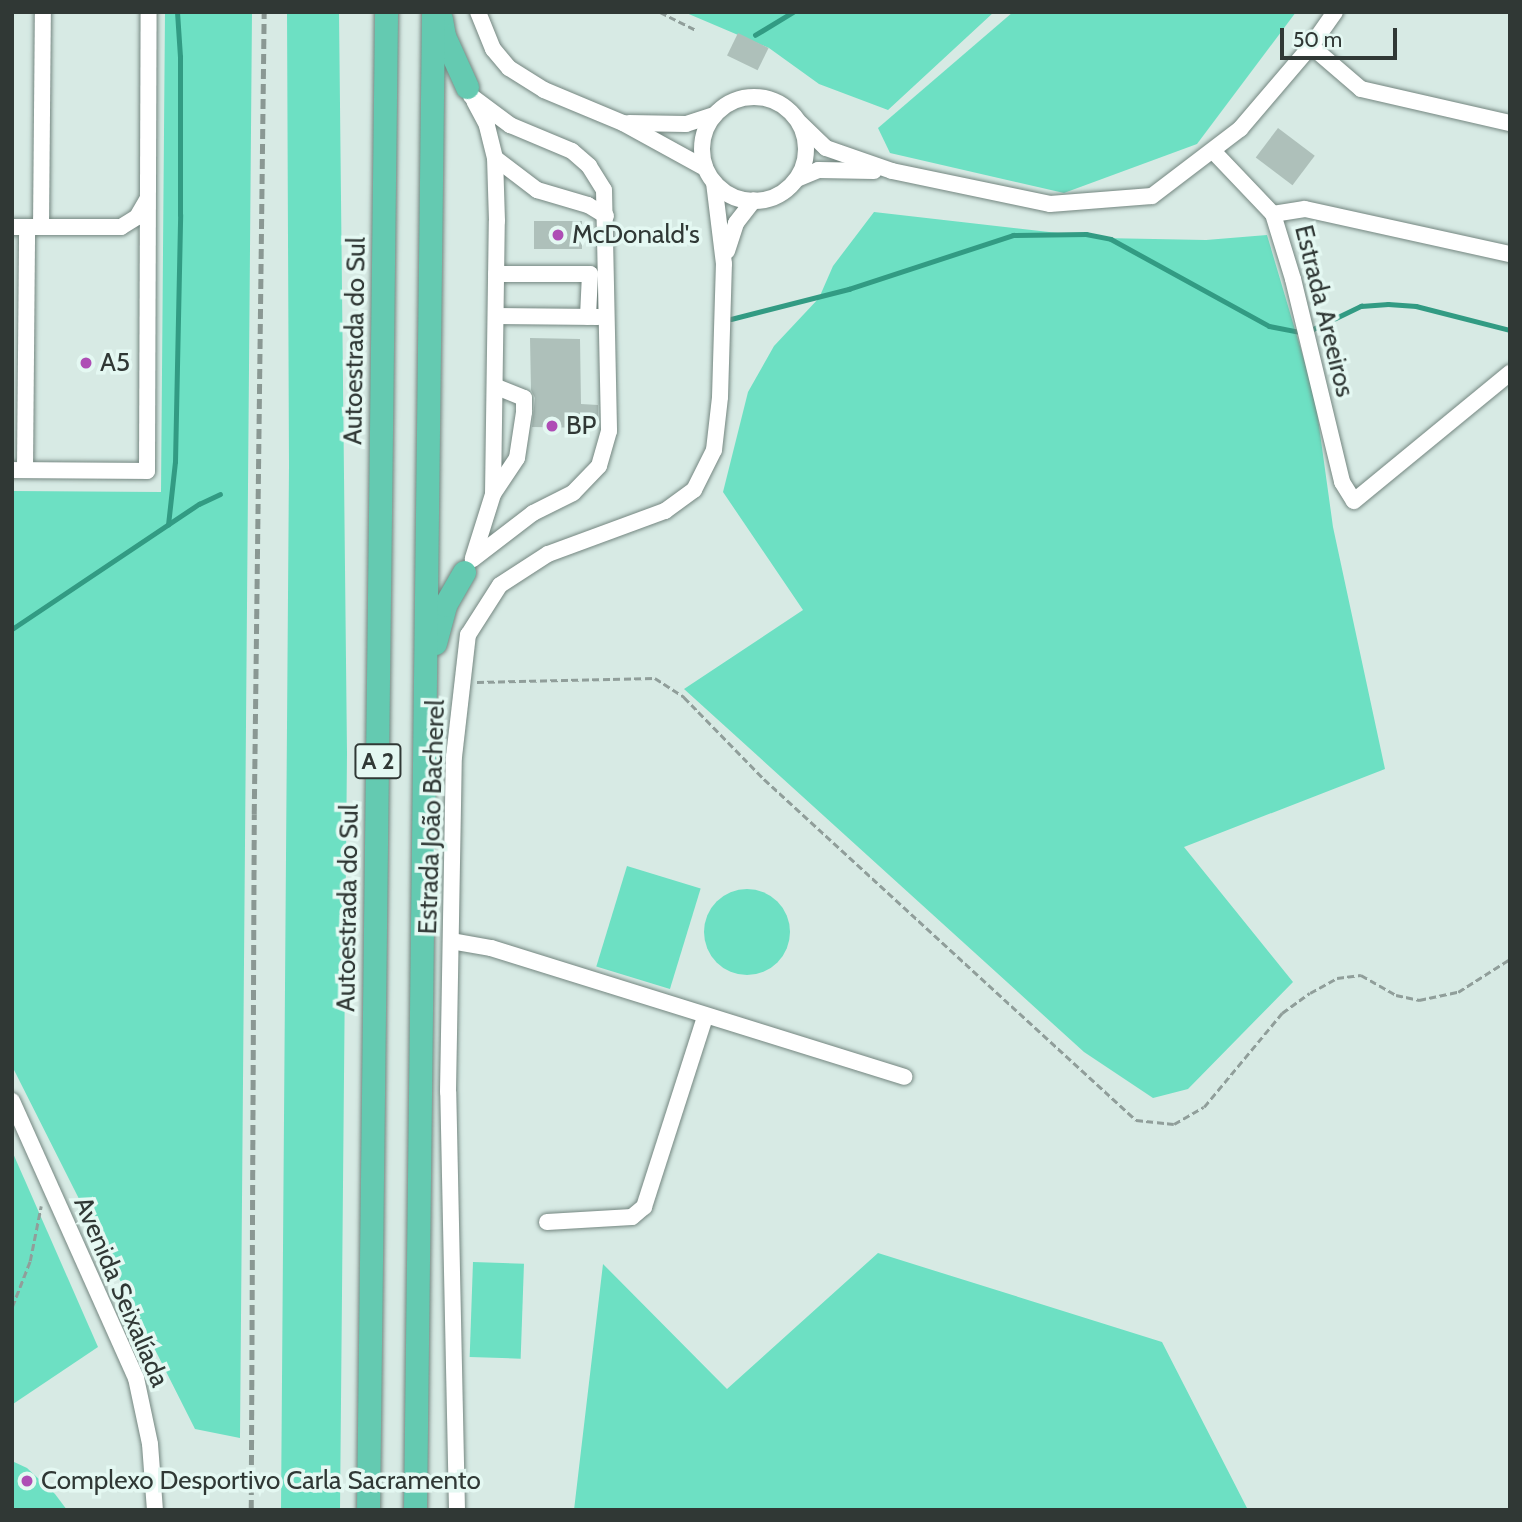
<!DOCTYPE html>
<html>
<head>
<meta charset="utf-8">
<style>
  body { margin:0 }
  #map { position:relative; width:1522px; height:1522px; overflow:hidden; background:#d7eae4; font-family:Cabin,sans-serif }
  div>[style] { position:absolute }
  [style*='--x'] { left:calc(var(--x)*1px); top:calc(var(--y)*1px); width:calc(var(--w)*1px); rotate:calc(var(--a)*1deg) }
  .green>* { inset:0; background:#6de0c3; transform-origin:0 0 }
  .round { border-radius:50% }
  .stream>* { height:4.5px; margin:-2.25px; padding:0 2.25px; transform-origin:2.25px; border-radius:2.25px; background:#329b83 }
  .building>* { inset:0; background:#aec0ba; transform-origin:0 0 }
  .path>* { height:2.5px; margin-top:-1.25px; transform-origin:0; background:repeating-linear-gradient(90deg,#909e9a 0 7px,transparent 0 10.5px) }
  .roads { filter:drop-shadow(0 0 2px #748680) drop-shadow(0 0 2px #748680) }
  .minor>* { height:16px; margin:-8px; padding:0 8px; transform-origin:8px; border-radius:8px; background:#fff }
  .minor>.ring { margin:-8px; padding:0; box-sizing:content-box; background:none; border:16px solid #fff; border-radius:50% }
  .highway>* { height:23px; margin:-11.5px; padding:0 11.5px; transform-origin:11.5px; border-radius:11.5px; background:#64cab1 }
  .rail>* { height:4.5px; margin-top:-2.25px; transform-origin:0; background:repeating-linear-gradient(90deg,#8a9893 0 10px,transparent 0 15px) }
  .dots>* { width:19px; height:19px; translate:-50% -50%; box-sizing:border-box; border:4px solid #e4f8f2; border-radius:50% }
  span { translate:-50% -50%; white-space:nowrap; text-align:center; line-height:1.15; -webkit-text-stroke:7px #e4f8f2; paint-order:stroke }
  .shield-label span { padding:2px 5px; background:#e4f8f2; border:2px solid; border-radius:5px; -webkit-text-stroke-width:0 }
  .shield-label { font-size:24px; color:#303835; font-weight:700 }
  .poi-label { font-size:26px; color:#303835 }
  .left { translate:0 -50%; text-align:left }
  .street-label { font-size:26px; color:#303835 }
  .frame { position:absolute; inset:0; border:14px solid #303835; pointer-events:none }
  .scale { position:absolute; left:1280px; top:28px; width:117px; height:32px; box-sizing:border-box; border:4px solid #303835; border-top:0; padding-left:9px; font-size:21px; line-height:24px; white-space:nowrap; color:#303835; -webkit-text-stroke:5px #e4f8f2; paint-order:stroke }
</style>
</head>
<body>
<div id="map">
  <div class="green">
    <div style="clip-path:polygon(165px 12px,252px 12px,240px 1438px,195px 1429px,12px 1066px,12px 491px,161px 492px)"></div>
    <div style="clip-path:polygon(287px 12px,339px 12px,347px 753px,340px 1510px,281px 1510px,289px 465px)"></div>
    <div style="clip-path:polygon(684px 12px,994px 12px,888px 110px,819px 84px,769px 48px)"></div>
    <div style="clip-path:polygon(1013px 12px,1296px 12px,1197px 144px,1064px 193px,890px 153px,878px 128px)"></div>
    <div style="clip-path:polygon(874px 212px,1102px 238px,1206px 240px,1267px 235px,1315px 397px,1333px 527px,1385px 769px,1184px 847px,1293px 982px,1188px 1089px,1153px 1098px,1084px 1052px,684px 689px,803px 610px,723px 492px,748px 392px,774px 346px,819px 298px,833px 266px)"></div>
    <div style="left:627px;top:866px;width:77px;height:105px;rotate:17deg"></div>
    <div class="round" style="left:704px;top:889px;width:86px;height:86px"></div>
    <div style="clip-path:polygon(12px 1151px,98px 1347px,13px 1404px,12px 1403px)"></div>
    <div style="clip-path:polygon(878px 1253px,1162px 1342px,1248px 1510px,574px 1510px,603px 1264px,727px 1389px)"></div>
    <div style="left:473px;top:1262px;width:51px;height:95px;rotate:2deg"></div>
    <div style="clip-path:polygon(12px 1461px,27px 1468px,55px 1494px,67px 1510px,12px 1510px)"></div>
  </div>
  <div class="stream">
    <div style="--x:755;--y:35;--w:44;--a:-31.2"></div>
    <div style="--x:731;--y:319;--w:122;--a:-14.3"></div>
    <div style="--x:849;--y:289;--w:173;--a:-18.2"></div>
    <div style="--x:1013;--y:235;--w:73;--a:-0.8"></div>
    <div style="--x:1086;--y:234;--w:25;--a:11"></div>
    <div style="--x:1111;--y:239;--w:180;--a:28.8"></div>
    <div style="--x:1269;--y:326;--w:33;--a:11"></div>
    <div style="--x:1309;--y:331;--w:58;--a:-25.7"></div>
    <div style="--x:1361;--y:306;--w:27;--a:-4"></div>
    <div style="--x:1388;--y:304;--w:28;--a:4"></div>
    <div style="--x:1416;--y:306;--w:97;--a:14.3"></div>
    <div style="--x:168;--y:525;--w:63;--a:-83.7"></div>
    <div style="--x:175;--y:462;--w:247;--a:-88.8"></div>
    <div style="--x:180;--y:215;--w:158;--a:-90"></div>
    <div style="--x:180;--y:57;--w:45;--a:-93.8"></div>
    <div style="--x:12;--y:629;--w:225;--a:-33.8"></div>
    <div style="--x:199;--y:504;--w:23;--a:-25"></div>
  </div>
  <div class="building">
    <div style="left:738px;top:33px;width:34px;height:25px;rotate:26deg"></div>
    <div style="left:1278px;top:128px;width:46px;height:37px;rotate:37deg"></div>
    <div style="left:534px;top:221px;width:48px;height:28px"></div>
    <div style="clip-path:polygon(530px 338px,580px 339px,581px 404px,598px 405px,598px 428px,532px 427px,535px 398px,531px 390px)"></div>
  </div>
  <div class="path">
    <div style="--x:660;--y:12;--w:40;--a:26.6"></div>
    <div style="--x:477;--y:682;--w:178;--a:-1.3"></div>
    <div style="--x:655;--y:678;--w:35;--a:33"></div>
    <div style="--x:684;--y:697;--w:115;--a:45.7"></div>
    <div style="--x:764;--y:779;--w:505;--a:42.51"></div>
    <div style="--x:1136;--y:1120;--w:38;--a:6"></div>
    <div style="--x:1174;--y:1124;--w:34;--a:-30"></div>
    <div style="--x:1204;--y:1107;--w:122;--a:-50.3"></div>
    <div style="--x:1282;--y:1013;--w:34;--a:-36"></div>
    <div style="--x:1310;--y:993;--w:31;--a:-29"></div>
    <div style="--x:1337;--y:978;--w:24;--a:-7"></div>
    <div style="--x:1361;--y:975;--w:40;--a:29.7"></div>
    <div style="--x:1396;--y:995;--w:24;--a:12"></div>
    <div style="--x:1419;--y:1000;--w:40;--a:-12"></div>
    <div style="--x:1458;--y:992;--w:62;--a:-32.4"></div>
    <div style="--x:12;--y:1307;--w:49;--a:-68.6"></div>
    <div style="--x:30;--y:1261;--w:56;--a:-78.7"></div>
  </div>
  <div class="roads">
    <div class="minor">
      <div style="--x:478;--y:12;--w:40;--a:68"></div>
      <div style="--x:493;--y:49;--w:25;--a:50"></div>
      <div style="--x:509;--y:68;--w:41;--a:32.2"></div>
      <div style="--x:544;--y:90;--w:86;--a:22.7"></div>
      <div style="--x:623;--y:123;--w:94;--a:28.8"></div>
      <div style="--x:1311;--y:46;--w:66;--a:40.7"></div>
      <div style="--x:1361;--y:89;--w:153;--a:12.9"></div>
      <div style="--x:471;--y:96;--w:49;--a:36.6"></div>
      <div style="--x:510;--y:125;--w:67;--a:22.8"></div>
      <div style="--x:572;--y:151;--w:23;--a:41"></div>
      <div style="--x:589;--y:166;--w:28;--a:58"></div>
      <div style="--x:604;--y:190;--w:241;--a:88.8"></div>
      <div style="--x:609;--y:431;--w:36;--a:106"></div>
      <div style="--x:599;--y:466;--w:37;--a:134"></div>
      <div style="--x:573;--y:493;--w:45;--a:153.4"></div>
      <div style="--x:533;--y:513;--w:76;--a:142.5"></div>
      <div class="ring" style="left:702px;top:97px;width:88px;height:88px"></div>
      <div style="--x:629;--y:123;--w:57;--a:1"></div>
      <div style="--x:686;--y:124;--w:29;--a:-18"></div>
      <div style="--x:800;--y:123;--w:36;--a:44"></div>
      <div style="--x:826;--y:148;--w:70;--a:19.2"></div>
      <div style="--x:892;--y:171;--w:161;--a:11.8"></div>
      <div style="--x:1050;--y:204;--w:102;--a:-4.5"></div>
      <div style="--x:1152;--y:196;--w:111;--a:-37.3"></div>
      <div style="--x:1240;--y:129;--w:109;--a:-49.5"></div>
      <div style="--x:1311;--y:46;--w:42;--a:-54.8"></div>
      <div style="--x:1213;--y:151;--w:87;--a:46.4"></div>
      <div style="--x:1273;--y:214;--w:68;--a:72.9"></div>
      <div style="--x:1293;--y:279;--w:209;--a:76.4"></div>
      <div style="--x:1342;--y:482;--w:22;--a:58"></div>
      <div style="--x:1354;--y:501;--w:202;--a:-39.4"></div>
      <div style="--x:495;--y:158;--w:53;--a:37.3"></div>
      <div style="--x:537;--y:190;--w:53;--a:16.4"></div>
      <div style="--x:588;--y:205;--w:21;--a:31"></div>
      <div style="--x:797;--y:179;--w:23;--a:-23"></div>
      <div style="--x:818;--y:170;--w:56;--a:1"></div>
      <div style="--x:1273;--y:214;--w:32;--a:-9"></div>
      <div style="--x:1305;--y:209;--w:210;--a:12.4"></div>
      <div style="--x:12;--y:227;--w:109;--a:0"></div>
      <div style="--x:121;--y:227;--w:19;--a:-32"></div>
      <div style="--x:137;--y:217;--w:20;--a:-60"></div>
      <div style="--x:41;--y:227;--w:215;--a:-89.5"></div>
      <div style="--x:727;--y:251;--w:29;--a:-72"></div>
      <div style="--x:736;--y:223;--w:29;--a:-52"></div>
      <div style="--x:496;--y:274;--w:94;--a:0"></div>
      <div style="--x:590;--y:274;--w:43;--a:92.7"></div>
      <div style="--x:496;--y:316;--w:102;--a:0.6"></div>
      <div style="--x:12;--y:470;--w:135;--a:0.4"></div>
      <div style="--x:147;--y:471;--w:459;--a:-89.8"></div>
      <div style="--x:25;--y:470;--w:243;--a:-89.5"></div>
      <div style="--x:493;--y:494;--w:43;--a:-56.3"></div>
      <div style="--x:517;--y:458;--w:47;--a:-81.3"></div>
      <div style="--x:524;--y:412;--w:14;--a:-90"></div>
      <div style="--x:524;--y:398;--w:31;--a:-158"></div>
      <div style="--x:473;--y:558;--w:67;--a:-72.6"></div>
      <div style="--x:493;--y:494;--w:273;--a:-89.2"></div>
      <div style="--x:497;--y:221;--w:63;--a:-91.8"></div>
      <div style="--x:495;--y:158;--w:34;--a:-104"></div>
      <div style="--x:487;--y:125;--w:27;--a:-118"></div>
      <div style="--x:451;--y:941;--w:41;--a:9.9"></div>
      <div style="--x:491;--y:948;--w:433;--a:17.3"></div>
      <div style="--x:12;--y:1101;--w:303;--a:65.9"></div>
      <div style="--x:136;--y:1378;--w:67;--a:78"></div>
      <div style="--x:150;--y:1444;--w:66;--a:85.7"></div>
      <div style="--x:547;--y:1222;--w:85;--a:-3.4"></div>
      <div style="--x:632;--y:1217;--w:16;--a:-40"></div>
      <div style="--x:644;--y:1207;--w:200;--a:-72.2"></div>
      <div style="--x:457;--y:1510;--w:418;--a:-91.2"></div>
      <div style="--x:448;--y:1092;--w:335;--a:-89"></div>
      <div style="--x:454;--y:757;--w:123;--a:-83.5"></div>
      <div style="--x:468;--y:635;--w:59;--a:-57.4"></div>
      <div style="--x:500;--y:585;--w:57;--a:-32.9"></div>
      <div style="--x:548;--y:554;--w:125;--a:-20.2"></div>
      <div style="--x:665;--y:511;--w:36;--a:-36"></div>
      <div style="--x:694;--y:490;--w:45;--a:-63.4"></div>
      <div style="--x:714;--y:450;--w:53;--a:-83.5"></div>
      <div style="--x:720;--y:397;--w:133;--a:-88.3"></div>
      <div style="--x:724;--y:264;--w:82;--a:-97"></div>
    </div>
    <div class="highway">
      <div style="--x:441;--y:19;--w:17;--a:80"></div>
      <div style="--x:444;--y:36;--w:56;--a:65.7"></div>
      <div style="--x:435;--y:643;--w:39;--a:-75"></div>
      <div style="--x:445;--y:605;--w:38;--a:-60"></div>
      <div style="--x:368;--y:1510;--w:1498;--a:-89.31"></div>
      <div style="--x:415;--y:1510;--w:1498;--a:-89.31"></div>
    </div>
  </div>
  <div class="rail">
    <div style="--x:251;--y:1510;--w:696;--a:-89.75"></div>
    <div style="--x:254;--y:814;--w:802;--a:-89.29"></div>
  </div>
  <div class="dots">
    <div style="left:558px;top:235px;background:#ae4db5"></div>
    <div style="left:86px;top:363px;background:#ae4db5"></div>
    <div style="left:552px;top:426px;background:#ae4db5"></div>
    <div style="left:27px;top:1481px;background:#ae4db5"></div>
  </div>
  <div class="shield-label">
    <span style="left:378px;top:761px">A 2</span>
  </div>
  <div class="poi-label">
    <span class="left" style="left:572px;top:235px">McDonald's</span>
    <span class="left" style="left:100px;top:363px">A5</span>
    <span class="left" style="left:566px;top:426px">BP</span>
    <span class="left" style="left:41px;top:1481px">Complexo Desportivo Carla Sacramento</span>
  </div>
  <div class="street-label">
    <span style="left:1324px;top:311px;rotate:76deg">Estrada Areeiros</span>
    <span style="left:355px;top:341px;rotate:-89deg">Autoestrada do Sul</span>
    <span style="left:432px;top:817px;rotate:-88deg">Estrada João Bacherel</span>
    <span style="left:348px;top:908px;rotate:-89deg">Autoestrada do Sul</span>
    <span style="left:121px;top:1292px;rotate:67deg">Avenida Seixalíada</span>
  </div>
  <div class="frame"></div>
  <div class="scale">50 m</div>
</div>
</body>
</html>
